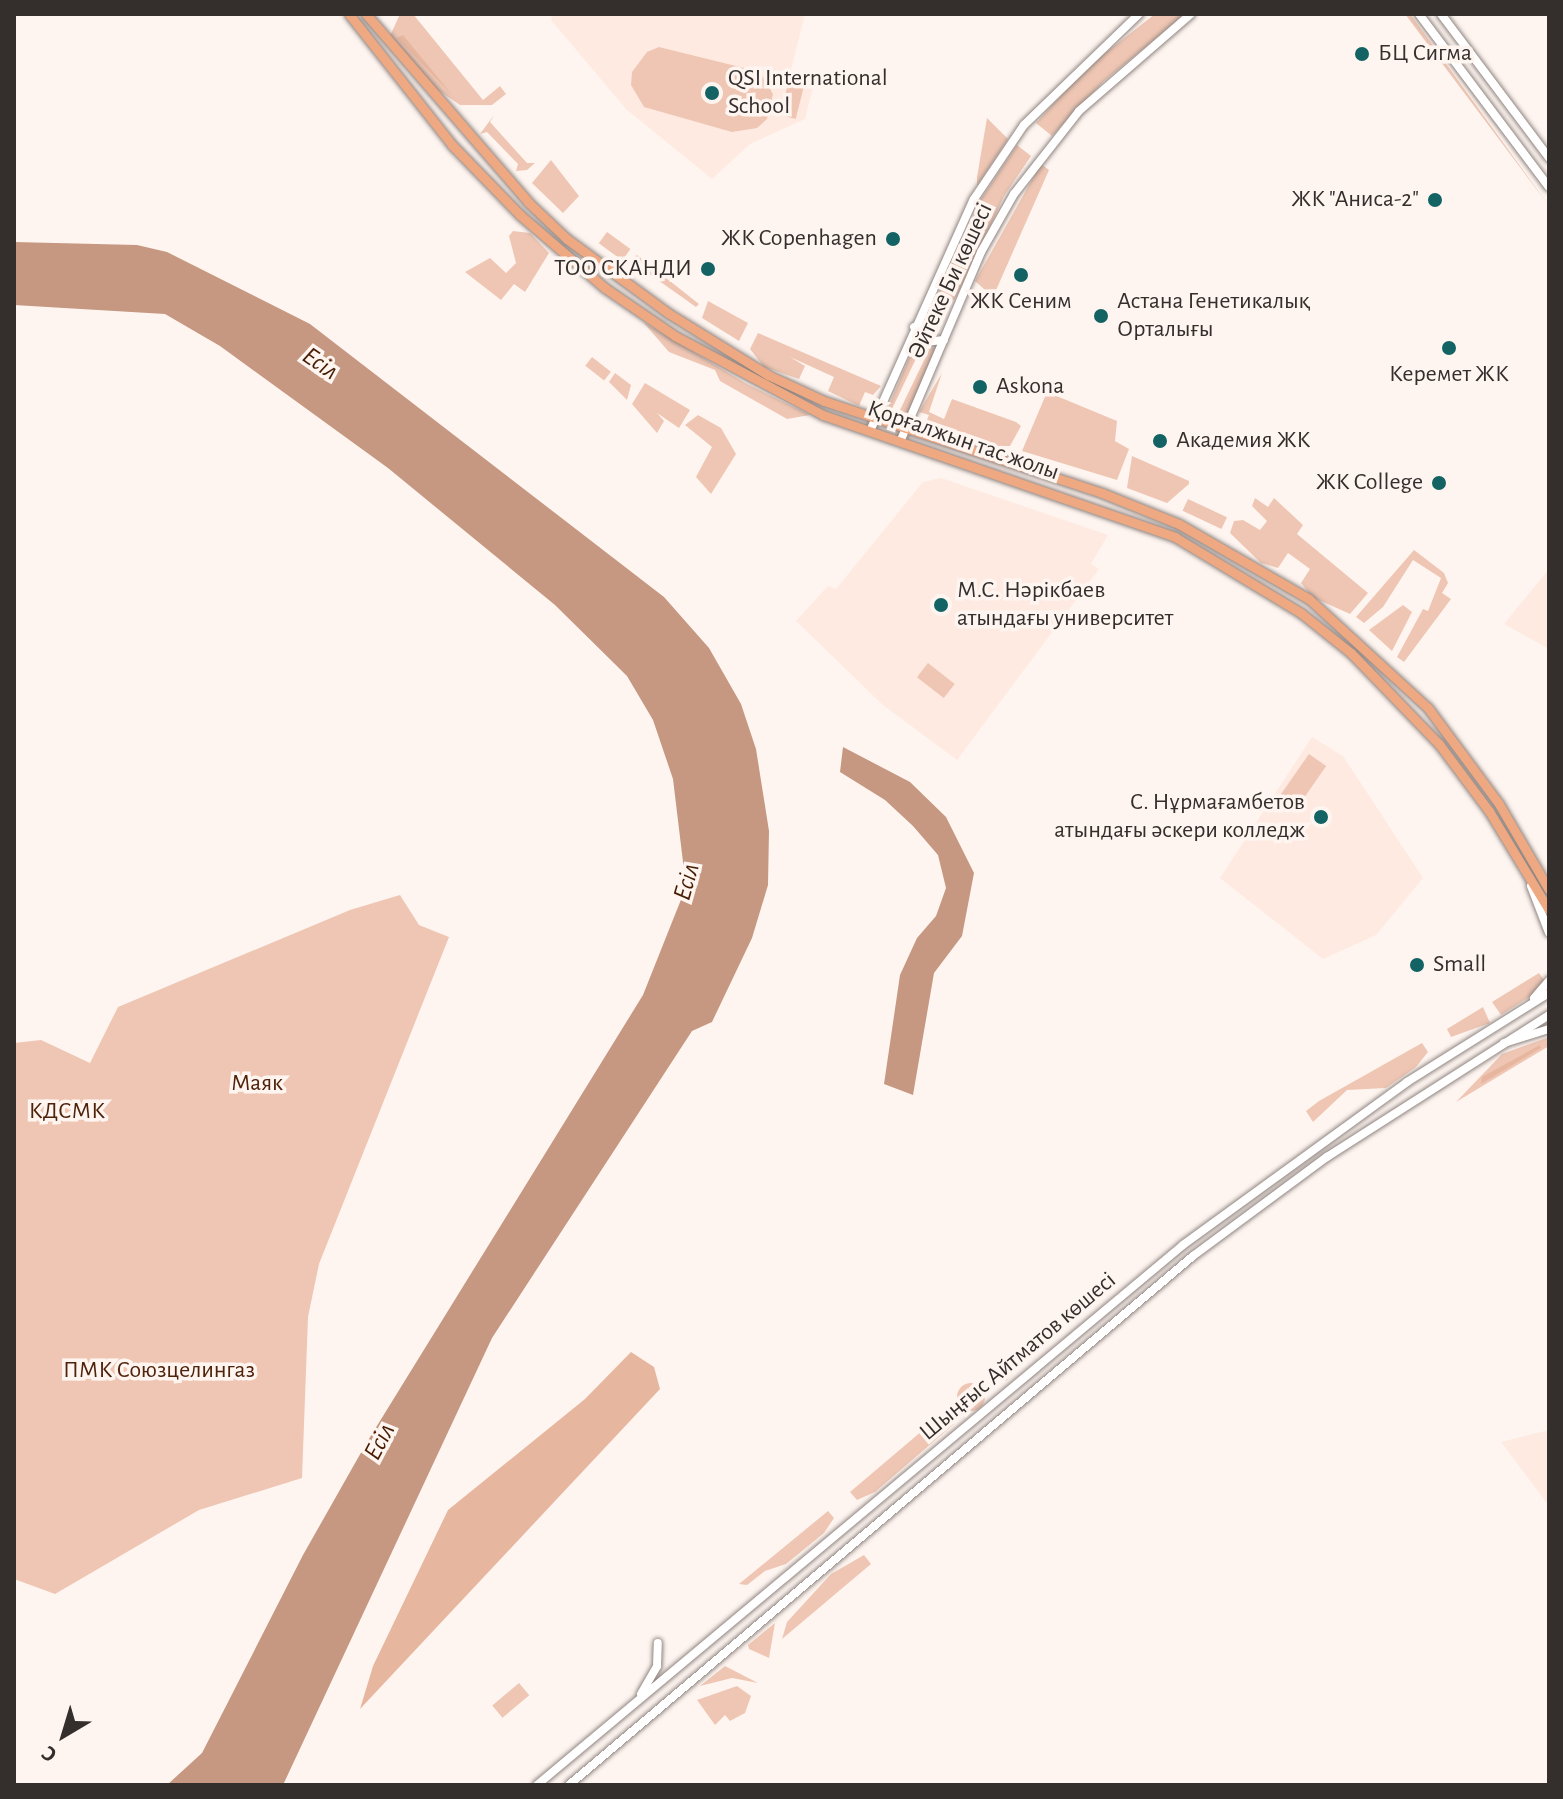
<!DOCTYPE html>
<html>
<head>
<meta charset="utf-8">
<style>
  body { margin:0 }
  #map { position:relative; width:1563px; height:1799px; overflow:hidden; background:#fef5f0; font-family:"Alegreya Sans",sans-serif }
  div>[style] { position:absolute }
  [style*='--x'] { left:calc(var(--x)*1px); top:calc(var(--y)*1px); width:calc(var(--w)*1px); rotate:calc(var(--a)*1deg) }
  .built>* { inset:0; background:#feeae1 }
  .green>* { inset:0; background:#efc6b3; transform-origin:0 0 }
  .round { border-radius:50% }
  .forest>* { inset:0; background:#e7b69f }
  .water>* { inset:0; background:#c69781 }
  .roads { filter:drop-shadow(0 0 2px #8f8480) drop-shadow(0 0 2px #8f8480) }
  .secondary>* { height:8px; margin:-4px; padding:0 4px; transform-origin:4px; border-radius:4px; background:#fff }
  .primary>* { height:9px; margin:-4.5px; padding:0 4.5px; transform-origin:4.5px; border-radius:4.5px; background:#eea983 }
  .dots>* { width:22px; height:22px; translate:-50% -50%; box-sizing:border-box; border:4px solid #fef5f0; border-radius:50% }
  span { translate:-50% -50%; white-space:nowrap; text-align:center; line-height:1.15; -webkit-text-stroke:7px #fef5f0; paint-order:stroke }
  .poi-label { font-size:24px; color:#342f2d }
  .left { translate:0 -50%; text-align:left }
  .right { translate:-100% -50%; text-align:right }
  .street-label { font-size:24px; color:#342f2d }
  .park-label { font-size:24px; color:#4f230a }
  .water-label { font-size:26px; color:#471b02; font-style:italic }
  .frame { position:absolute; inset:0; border:16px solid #342f2d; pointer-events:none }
  .north { position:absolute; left:24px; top:1695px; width:80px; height:80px; -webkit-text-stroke:6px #fef5f0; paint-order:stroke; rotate:218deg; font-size:22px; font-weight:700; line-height:32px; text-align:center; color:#342f2d }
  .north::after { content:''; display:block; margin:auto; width:28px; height:36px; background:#342f2d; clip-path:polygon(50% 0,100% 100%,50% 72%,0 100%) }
</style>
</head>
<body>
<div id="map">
  <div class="built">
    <div style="clip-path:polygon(552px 14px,805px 14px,791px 70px,815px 78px,805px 119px,750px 144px,712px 179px,626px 109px,551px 20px)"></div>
    <div style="clip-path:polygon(941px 478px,1108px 535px,1091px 564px,1099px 569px,957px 760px,883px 705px,796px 621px,828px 586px,836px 589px,923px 482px)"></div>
    <div style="clip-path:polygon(1549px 569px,1549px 649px,1504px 624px)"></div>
    <div style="clip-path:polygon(1312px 737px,1343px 756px,1423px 878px,1376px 935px,1323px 959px,1220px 878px)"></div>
    <div style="clip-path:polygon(1549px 1430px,1549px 1506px,1501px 1442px)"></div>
  </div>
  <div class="green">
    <div style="clip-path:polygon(400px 14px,413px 14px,483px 100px,500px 86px,506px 94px,492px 105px,460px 105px,435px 88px,390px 36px)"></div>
    <div style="clip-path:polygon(1155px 14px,1186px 14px,1104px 81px,1052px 136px,1036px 123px,1085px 69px)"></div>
    <div style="clip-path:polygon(1405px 14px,1410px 14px,1549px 206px)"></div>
    <div style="clip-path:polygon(659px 47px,760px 72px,773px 94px,767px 119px,757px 128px,732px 132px,644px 107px,631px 85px,632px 72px,647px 52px)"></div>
    <div style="left:788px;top:84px;width:16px;height:32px;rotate:14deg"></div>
    <div style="clip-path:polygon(494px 115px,490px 122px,527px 163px,535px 163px,527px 170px,516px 171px,518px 164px,487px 132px,480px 134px)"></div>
    <div style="clip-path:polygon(987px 118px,1008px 139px,977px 186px,977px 177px)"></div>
    <div style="clip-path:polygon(1017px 145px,1031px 156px,1004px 196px,969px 273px,954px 300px,938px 294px,981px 199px)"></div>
    <div style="clip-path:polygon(551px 160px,579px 196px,563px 213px,532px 183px)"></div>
    <div style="clip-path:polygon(1041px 164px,1049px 170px,993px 297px,975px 281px)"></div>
    <div style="clip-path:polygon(513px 231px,530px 233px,549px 253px,525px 292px,514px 284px,501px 300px,465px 272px,490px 258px,506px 273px,516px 263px,509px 236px)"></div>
    <div style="left:607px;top:232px;width:29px;height:14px;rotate:36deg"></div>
    <div style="clip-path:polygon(637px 255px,699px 304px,696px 307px,631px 261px)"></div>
    <div style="clip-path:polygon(708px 301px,748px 323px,739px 341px,702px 318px)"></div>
    <div style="clip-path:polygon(643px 322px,747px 384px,810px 415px,787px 419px,720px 381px,715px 370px,669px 352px)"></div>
    <div style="clip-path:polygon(758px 333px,881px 386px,873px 395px,865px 392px,859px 406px,828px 391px,834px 377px,790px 357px,805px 366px,799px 379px,764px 367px,750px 349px)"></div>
    <div style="clip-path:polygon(917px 339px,922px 346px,892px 409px,888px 408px)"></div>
    <div style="clip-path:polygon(930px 348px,936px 348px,908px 415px,899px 412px)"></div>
    <div style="left:592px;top:357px;width:24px;height:11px;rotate:38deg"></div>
    <div style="clip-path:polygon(615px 373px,631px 385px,627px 400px,609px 382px)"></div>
    <div style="clip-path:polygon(942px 373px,929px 412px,944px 419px,952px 399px,1016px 422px,1021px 426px,1010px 446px,966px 446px,922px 432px,929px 415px,919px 412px)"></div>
    <div style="clip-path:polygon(645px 383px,690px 410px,679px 428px,657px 413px,664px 421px,657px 433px,632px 404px)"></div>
    <div style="clip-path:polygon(1047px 392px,1117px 421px,1115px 441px,1129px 449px,1117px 480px,1022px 451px)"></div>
    <div style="clip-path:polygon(698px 415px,721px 428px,736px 454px,711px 494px,696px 477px,712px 447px,685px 425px)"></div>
    <div style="clip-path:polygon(1132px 456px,1189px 481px,1189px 484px,1167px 503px,1127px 488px)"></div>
    <div style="clip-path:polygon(1255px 498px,1268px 507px,1274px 498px,1303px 525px,1297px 534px,1368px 593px,1350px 614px,1312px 597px,1301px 583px,1310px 569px,1295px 558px,1288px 553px,1278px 568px,1261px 563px,1230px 533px,1234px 521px,1243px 520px,1260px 530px,1267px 521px,1252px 506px)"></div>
    <div style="left:1188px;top:499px;width:43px;height:13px;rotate:25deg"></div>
    <div style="clip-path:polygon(1414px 550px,1444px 573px,1448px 583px,1442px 593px,1451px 599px,1404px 662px,1397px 657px,1423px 609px,1428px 611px,1441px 578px,1413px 560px,1383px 607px,1364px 623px,1356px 617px)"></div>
    <div style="clip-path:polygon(1403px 605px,1412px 612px,1392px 651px,1369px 630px)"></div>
    <div style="left:928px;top:663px;width:34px;height:18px;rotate:38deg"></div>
    <div style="left:1309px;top:754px;width:21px;height:49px;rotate:35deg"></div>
    <div style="clip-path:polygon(400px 895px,419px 925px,449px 937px,319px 1264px,308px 1317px,302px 1478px,199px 1510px,55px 1594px,14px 1579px,14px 1043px,41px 1040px,90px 1063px,118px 1007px,350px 910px)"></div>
    <div style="clip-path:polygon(1539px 973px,1544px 980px,1534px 994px,1501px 1015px,1492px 1002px)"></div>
    <div style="clip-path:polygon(1483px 1007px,1490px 1023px,1451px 1037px,1447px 1029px)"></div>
    <div style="clip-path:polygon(1549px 1037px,1549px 1046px,1456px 1102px,1502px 1054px)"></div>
    <div style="clip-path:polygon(1422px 1043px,1428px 1052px,1416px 1067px,1386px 1088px,1347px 1090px,1313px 1122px,1306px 1111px,1319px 1101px)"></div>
    <div style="clip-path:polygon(1021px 1348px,1028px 1357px,1006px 1381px,999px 1367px)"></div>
    <div class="round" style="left:957px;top:1383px;width:28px;height:28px"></div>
    <div style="clip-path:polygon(949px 1408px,954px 1424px,875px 1492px,857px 1500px,850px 1492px)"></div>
    <div style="clip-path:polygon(828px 1511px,834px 1518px,824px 1533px,786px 1564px,765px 1571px,747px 1585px,739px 1584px)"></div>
    <div style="clip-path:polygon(864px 1555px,871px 1564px,782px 1639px,787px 1622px,831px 1574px)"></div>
    <div style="clip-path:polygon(775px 1623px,769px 1658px,749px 1649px,748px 1645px)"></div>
    <div style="clip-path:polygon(725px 1666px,758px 1683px,732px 1678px,700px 1686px)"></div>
    <div style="left:519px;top:1683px;width:16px;height:35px;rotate:50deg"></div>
    <div style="clip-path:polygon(737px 1686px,751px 1696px,745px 1713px,730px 1721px,725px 1715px,715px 1725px,697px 1700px)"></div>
  </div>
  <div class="forest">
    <div style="clip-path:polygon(403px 35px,453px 96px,397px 38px)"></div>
    <div style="clip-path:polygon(1540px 1045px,1541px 1048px,1481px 1084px,1482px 1077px)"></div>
    <div style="clip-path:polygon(631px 1352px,654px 1367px,660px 1389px,360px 1709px,373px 1666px,448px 1510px,585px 1399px)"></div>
  </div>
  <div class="water">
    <div style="clip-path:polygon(14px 242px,137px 245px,167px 252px,310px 324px,664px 597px,709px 648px,741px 704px,756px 749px,769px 831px,768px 885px,752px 938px,712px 1022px,692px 1031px,492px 1338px,283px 1785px,167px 1785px,202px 1753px,303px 1555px,367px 1442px,643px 995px,686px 887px,673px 779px,653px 720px,627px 676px,555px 605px,388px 468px,220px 346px,165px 314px,14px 305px)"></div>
    <div style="clip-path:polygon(843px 747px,910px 782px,946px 817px,974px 873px,962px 936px,934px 973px,913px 1095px,884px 1084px,900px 975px,917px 938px,936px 916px,946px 888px,938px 855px,913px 826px,885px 800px,840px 772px)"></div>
  </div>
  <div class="roads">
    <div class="secondary">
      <div style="--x:1419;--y:14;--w:216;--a:53.1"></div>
      <div style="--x:1441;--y:14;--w:180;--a:53.1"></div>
      <div style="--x:914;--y:327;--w:18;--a:56"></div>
      <div style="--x:924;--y:342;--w:20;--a:-6"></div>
      <div style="--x:870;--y:431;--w:254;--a:-65.9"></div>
      <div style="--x:974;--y:199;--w:89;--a:-56"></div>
      <div style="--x:1024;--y:125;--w:160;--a:-44"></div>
      <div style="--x:900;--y:442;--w:207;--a:-66.9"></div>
      <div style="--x:981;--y:252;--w:67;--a:-60.4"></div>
      <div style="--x:1014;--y:194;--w:105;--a:-51.9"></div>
      <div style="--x:1079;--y:111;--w:148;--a:-40.9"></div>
      <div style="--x:1531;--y:886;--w:50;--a:69"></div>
      <div style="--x:1534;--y:998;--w:23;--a:-49"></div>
      <div style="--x:1504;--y:1043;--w:47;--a:-17.3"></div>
      <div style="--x:641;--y:1694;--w:32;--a:-60"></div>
      <div style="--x:657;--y:1666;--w:23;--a:-88"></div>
      <div style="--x:537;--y:1785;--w:842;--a:-39.89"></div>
      <div style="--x:1183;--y:1245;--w:277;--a:-36"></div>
      <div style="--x:1407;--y:1082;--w:168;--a:-32.1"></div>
      <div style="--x:569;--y:1785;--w:818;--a:-40.29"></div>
      <div style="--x:1193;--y:1256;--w:167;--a:-36.5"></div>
      <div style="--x:1327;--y:1157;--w:264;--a:-32.6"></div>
    </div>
    <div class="primary">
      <div style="--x:349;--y:14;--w:167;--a:51.8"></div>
      <div style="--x:452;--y:145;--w:98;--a:45.8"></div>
      <div style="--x:520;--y:215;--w:112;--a:40.7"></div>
      <div style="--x:605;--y:288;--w:85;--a:34.4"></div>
      <div style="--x:675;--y:336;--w:168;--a:28.1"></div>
      <div style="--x:823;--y:415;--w:373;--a:19.1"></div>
      <div style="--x:1175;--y:537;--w:147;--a:31.1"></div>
      <div style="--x:1301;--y:613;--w:64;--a:38.7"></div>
      <div style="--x:1351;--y:653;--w:127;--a:46"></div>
      <div style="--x:1439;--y:744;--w:84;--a:53.3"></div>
      <div style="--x:1489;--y:811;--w:116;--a:58.8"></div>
      <div style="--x:366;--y:14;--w:248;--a:49.2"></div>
      <div style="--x:528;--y:202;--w:54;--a:43.5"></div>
      <div style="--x:567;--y:239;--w:125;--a:36.2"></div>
      <div style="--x:668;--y:313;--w:118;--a:31.8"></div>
      <div style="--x:768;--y:375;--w:62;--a:24.9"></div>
      <div style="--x:824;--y:401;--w:293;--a:18.3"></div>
      <div style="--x:1102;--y:493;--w:83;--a:21.9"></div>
      <div style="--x:1179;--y:524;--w:150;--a:30"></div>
      <div style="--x:1309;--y:599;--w:161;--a:42.5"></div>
      <div style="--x:1428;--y:708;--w:119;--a:53.5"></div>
      <div style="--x:1499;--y:804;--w:99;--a:59.8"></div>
    </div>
  </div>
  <div class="dots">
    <div style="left:1362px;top:54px;background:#136364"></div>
    <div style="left:712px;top:93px;background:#136364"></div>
    <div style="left:1435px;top:200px;background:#136364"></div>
    <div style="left:893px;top:239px;background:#136364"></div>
    <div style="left:708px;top:269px;background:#136364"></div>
    <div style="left:1021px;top:275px;background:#136364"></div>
    <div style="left:1101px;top:316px;background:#136364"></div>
    <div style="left:1449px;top:348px;background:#136364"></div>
    <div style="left:980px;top:387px;background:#136364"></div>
    <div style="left:1160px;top:441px;background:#136364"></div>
    <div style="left:1439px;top:483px;background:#136364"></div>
    <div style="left:941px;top:605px;background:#136364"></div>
    <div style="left:1321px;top:817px;background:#136364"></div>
    <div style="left:1417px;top:965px;background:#136364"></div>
  </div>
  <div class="poi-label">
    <span class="left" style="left:1378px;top:54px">БЦ Сигма</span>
    <span class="left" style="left:728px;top:93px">QSI International<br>School</span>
    <span class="right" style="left:1419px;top:200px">ЖК "Аниса-2"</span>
    <span class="right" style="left:877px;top:239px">ЖК Copenhagen</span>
    <span class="right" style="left:692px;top:269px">ТОО СКАНДИ</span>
    <span style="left:1021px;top:302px">ЖК Сеним</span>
    <span class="left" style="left:1117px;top:316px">Астана Генетикалық<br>Орталығы</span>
    <span style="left:1449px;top:375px">Керемет ЖК</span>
    <span class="left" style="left:996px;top:387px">Askona</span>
    <span class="left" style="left:1176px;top:441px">Академия ЖК</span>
    <span class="right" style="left:1423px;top:483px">ЖК College</span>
    <span class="left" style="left:957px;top:605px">М.С. Нәрікбаев<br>атындағы университет</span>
    <span class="right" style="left:1305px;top:817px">С. Нұрмағамбетов<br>атындағы әскери колледж</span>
    <span class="left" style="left:1433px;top:965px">Small</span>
  </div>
  <div class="street-label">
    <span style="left:951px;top:281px;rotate:-65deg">Әйтеке Би көшесі</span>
    <span style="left:963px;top:441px;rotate:19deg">Қорғалжын тас жолы</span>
    <span style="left:1018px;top:1357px;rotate:-40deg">Шыңғыс Айтматов көшесі</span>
  </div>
  <div class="park-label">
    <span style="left:257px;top:1084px">Маяк</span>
    <span style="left:67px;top:1112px">КДСМК</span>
    <span style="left:159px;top:1371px">ПМК Союзцелингаз</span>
  </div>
  <div class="water-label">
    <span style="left:320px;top:364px;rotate:35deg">Есіл</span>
    <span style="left:687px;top:882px;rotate:-74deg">Есіл</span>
    <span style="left:380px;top:1442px;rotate:-62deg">Есіл</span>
  </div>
  <div class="frame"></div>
  <div class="north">С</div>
</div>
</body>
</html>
